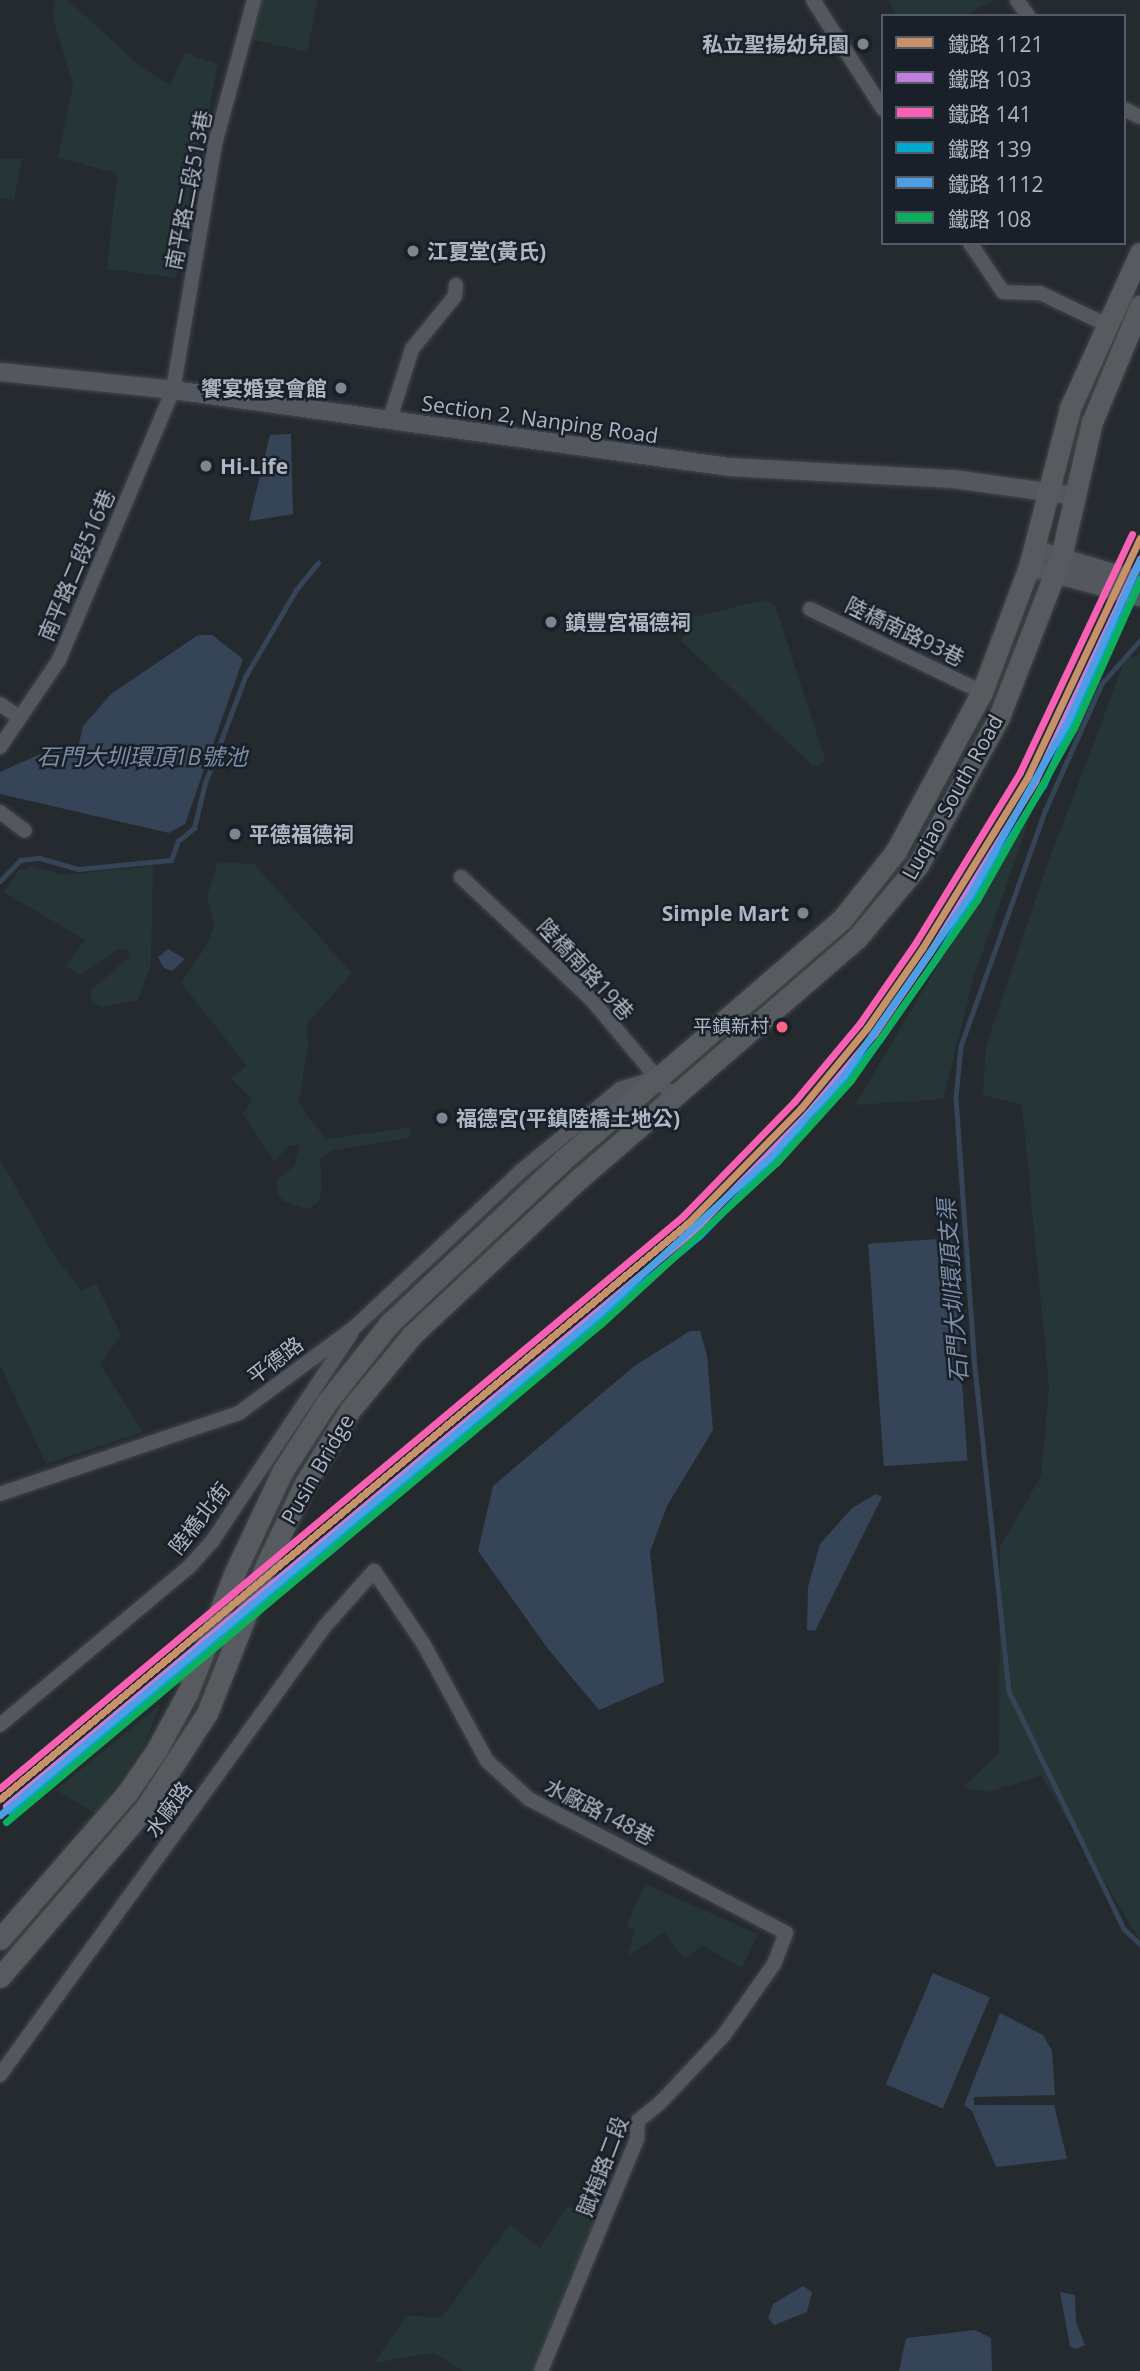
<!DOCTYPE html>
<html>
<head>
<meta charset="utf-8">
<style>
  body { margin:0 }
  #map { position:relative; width:1140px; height:2371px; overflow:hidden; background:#252a2f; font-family:"Open Sans","Noto Sans TC",sans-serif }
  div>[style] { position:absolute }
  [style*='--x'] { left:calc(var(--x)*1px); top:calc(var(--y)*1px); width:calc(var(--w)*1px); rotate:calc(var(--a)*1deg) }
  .green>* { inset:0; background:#263535 }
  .water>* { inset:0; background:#364457; transform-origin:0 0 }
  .stream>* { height:4.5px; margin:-2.25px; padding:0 2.25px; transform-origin:2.25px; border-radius:2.25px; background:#364457 }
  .roads { filter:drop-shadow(0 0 2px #42464a) drop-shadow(0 0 2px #42464a) }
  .minor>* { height:14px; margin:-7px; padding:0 7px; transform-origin:7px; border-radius:7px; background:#54585e }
  .tertiary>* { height:18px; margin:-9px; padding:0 9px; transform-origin:9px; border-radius:9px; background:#54585e }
  .primary>* { height:21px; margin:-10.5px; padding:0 10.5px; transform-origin:10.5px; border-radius:10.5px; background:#575b5f }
  .rail-1>* { height:7px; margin:-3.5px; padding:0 3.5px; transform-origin:3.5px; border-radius:3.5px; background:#c7916a }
  .rail-2>* { height:7px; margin:-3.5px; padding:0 3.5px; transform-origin:3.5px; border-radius:3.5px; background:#c07fdc }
  .rail-3>* { height:7px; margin:-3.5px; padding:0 3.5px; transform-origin:3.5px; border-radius:3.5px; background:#f860b3 }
  .rail-4>* { height:7px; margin:-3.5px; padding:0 3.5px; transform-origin:3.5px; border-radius:3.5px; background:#00a9ce }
  .rail-5>* { height:7px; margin:-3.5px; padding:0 3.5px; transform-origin:3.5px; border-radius:3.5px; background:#4d9ee5 }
  .rail-6>* { height:7px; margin:-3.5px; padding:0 3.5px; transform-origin:3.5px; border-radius:3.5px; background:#0daf5c }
  .dots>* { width:19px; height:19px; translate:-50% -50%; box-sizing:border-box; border:4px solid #1a2029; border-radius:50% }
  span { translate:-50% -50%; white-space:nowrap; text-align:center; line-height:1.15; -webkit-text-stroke:5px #1a2029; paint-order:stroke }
  .bus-label { font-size:19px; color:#aeb6c1 }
  .right { translate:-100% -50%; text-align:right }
  .poi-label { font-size:21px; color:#aeb6c1; font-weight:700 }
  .left { translate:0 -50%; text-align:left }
  .street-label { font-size:21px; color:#aeb6c1 }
  .water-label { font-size:23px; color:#7a8ea7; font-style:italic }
  .legend { position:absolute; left:881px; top:14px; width:245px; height:231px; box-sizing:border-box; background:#1a2029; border:2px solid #555c66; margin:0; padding:9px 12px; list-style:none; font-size:21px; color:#aeb6c1 }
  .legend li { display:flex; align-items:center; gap:14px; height:35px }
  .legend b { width:35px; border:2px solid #555c66 }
</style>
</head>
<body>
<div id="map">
  <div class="green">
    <div style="clip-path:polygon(55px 0,68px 0,141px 67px,170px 85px,185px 53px,218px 64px,176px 278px,107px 269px,117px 174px,58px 157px,73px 85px,52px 15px)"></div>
    <div style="clip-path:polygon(262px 0,318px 0,307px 52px,251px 39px)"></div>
    <div style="clip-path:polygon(888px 0,994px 0,964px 16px,898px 16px)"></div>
    <div style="clip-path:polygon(0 159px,22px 159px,14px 200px,0 198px)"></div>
    <div style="clip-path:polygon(765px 600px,775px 605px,826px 762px,813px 766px,681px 641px,689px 618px)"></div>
    <div style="clip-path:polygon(1140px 654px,1140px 1940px,1041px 1776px,988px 1792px,963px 1787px,999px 1753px,1000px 1547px,1041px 1476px,1049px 1387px,1022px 1105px,983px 1095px,986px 1046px,1046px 868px,1126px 658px)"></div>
    <div style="clip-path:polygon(1037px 798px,974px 976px,943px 1099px,855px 1105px)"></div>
    <div style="clip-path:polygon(218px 862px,254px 864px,352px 973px,307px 1024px,308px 1045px,299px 1102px,308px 1117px,327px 1139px,412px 1127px,409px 1138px,333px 1150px,320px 1159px,322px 1188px,318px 1203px,307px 1209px,284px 1201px,277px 1194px,277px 1180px,295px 1165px,300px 1145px,289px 1146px,274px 1161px,243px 1114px,252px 1099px,231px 1078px,247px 1066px,181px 983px,206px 946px,214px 926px,207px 896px)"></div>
    <div style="clip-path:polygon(32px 866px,63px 875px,153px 866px,151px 964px,138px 1000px,102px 1007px,93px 1002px,90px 991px,130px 956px,127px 949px,118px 949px,81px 975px,65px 966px,85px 940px,4px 892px,19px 870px)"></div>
    <div style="clip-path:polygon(0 1159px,54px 1255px,81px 1291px,96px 1283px,121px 1335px,100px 1364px,143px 1432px,46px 1464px,0 1365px)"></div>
    <div style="clip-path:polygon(161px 1704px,144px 1745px,96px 1814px,56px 1790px)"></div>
    <div style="clip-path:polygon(645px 1884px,758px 1934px,742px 1968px,702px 1945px,685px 1960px,664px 1932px,627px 1957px,635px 1930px,626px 1926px)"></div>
    <div style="clip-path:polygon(567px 2206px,596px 2216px,533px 2371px,464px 2371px,434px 2353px,374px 2363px,406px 2316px,442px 2317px,510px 2225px,540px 2248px)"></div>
  </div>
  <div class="water">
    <div style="clip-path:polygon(291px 434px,293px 514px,249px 521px,270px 435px)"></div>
    <div style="clip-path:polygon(198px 635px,212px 635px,243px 659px,185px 824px,169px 833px,0 794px,0 772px,38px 755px,78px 748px,83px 726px,111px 694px)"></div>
    <div style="clip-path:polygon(168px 949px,185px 959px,172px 971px,164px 968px,158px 957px)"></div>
    <div style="left:952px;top:1238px;width:223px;height:84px;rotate:86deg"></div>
    <div style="clip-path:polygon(690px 1331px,700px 1331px,707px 1355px,713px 1430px,667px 1506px,650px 1552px,664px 1682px,599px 1710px,548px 1649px,478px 1551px,493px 1486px,633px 1367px)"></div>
    <div style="clip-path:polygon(876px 1494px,882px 1497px,815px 1631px,807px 1630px,808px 1587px,820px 1544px,852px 1508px)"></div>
    <div style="left:933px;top:1973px;width:62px;height:121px;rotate:23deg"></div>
    <div style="clip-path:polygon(1000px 2013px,1043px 2035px,1052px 2051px,1055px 2095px,974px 2097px,974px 2105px,1054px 2105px,1067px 2159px,996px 2167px,972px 2111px,964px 2105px)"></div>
    <div style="clip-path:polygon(803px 2286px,812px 2292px,807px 2312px,774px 2325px,768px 2318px,773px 2304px)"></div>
    <div style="clip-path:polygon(1060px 2292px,1075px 2295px,1076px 2322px,1085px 2345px,1076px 2349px,1070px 2347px)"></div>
    <div style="clip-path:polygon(975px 2330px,991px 2338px,992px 2371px,899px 2371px,906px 2338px)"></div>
  </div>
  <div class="stream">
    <div style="--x:1140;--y:641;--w:57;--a:131.5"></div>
    <div style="--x:1102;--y:684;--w:137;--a:114.1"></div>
    <div style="--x:1046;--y:809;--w:253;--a:109.7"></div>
    <div style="--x:961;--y:1047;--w:51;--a:95.6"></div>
    <div style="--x:956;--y:1098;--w:261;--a:86"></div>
    <div style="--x:974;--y:1358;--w:335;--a:84"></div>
    <div style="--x:1009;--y:1691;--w:264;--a:64.2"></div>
    <div style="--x:1124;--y:1929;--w:22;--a:43"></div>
    <div style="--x:0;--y:881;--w:29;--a:-46"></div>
    <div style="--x:20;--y:860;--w:20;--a:-6"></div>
    <div style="--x:40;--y:858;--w:40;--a:16"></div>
    <div style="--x:78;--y:869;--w:93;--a:-5.5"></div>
    <div style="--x:171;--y:860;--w:20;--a:-70"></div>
    <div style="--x:178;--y:841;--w:21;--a:-39"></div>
    <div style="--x:194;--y:828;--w:46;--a:-76.3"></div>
    <div style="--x:205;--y:783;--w:113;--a:-69.3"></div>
    <div style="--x:245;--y:677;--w:101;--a:-59.6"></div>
    <div style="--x:296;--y:590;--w:35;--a:-51"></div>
  </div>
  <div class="roads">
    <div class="minor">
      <div style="--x:813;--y:0;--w:130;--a:57.3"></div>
      <div style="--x:1017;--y:0;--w:19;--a:55"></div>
      <div style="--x:1124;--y:109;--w:18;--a:27"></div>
      <div style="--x:970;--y:243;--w:59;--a:56"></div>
      <div style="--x:1003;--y:292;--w:37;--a:2"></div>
      <div style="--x:1040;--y:293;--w:72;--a:25.5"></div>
      <div style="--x:389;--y:422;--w:77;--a:-72.5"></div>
      <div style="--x:412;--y:349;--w:68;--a:-50.9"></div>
      <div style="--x:455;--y:296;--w:11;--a:-85"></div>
      <div style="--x:810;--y:609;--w:191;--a:25.8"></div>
      <div style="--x:0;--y:704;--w:24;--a:35"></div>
      <div style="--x:0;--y:747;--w:105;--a:-55.9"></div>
      <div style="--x:59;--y:660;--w:293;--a:-67.1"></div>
      <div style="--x:173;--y:390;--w:250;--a:-80.3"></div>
      <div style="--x:215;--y:144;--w:149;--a:-74.8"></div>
      <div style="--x:0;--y:812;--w:31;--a:37"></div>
      <div style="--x:461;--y:877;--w:178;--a:43.2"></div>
      <div style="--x:591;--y:999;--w:128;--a:50.1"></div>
      <div style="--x:0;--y:1494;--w:252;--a:-18.7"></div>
      <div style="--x:239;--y:1413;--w:146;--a:-36.6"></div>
      <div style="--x:356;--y:1326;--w:226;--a:-43.2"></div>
      <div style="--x:521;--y:1171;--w:129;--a:-39.6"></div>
      <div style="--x:620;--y:1089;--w:34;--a:-17"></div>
      <div style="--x:0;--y:1725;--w:246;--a:-39.9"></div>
      <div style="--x:189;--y:1567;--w:36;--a:-48"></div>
      <div style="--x:213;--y:1540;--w:248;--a:-56.2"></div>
      <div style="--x:0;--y:2075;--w:554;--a:-54.1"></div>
      <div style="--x:325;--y:1626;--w:74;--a:-48.3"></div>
      <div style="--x:374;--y:1571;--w:87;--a:55.8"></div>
      <div style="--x:423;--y:1643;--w:134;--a:61.5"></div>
      <div style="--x:487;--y:1761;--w:57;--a:42.1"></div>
      <div style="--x:529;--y:1799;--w:290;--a:27.5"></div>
      <div style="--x:786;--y:1933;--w:33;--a:111"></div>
      <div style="--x:774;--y:1964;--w:87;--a:125.2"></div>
      <div style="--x:724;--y:2035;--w:93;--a:133.3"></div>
      <div style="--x:660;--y:2103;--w:28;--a:141"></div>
      <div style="--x:638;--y:2121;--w:18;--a:93"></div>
      <div style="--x:637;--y:2139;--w:251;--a:112.5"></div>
    </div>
    <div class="tertiary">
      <div style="--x:0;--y:372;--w:174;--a:5.9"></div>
      <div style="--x:173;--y:390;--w:561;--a:7.88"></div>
      <div style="--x:729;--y:467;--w:224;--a:3.1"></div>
      <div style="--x:953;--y:479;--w:123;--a:7.9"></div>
      <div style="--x:1034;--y:549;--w:111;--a:16.8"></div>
      <div style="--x:1029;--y:567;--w:115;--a:15.1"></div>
    </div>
    <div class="primary">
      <div style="--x:0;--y:1939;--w:194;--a:-49"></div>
      <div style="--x:127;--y:1793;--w:51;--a:-55.4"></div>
      <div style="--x:156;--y:1751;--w:67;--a:-61.5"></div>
      <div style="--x:188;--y:1692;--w:129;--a:-68.6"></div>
      <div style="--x:235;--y:1572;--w:110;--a:-64.8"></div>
      <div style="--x:282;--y:1472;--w:83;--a:-57.3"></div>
      <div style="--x:327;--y:1402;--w:100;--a:-51.5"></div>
      <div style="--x:389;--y:1324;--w:239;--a:-43.3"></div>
      <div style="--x:563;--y:1160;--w:369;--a:-40.8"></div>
      <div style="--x:842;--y:919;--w:87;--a:-51.5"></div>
      <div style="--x:896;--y:851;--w:181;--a:-61.6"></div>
      <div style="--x:982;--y:692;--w:134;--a:-69.4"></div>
      <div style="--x:1029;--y:567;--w:164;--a:-75.5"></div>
      <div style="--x:1070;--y:408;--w:170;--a:-65.7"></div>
      <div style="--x:0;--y:1977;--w:224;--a:-49.3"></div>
      <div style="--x:146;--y:1807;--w:112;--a:-57"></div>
      <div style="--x:207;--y:1713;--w:159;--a:-68.3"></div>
      <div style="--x:266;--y:1565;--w:91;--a:-64.6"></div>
      <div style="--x:305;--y:1483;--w:86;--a:-58.3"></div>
      <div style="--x:350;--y:1410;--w:97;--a:-50.4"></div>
      <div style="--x:412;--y:1335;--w:230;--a:-43.1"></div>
      <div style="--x:580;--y:1178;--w:367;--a:-40.9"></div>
      <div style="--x:857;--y:938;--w:95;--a:-50.1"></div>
      <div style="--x:918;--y:865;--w:169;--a:-61.3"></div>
      <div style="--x:999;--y:717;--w:172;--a:-68.8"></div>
      <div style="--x:1061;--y:557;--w:139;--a:-77.1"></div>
      <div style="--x:1092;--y:422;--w:126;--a:-67.5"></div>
    </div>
  </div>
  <div class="rail-1">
    <div style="--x:0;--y:1799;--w:897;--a:-39.94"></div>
    <div style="--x:688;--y:1223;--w:161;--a:-45.5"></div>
    <div style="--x:801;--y:1108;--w:104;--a:-50.5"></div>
    <div style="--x:867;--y:1028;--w:98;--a:-55.3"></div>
    <div style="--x:923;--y:947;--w:201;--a:-58.4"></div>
    <div style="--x:1028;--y:776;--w:263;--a:-64.8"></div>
  </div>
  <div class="rail-2">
    <div style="--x:6;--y:1806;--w:897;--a:-39.94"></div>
    <div style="--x:694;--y:1230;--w:162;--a:-45.8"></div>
    <div style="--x:807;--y:1114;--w:104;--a:-50.1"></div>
    <div style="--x:874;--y:1034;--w:99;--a:-55.7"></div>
    <div style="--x:930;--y:952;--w:201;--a:-58.4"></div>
    <div style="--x:1035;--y:781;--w:246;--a:-64.7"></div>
  </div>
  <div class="rail-3">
    <div style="--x:0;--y:1788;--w:889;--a:-39.94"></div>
    <div style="--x:682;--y:1217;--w:161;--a:-45.8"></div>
    <div style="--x:794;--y:1102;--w:103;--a:-50.1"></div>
    <div style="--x:860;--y:1023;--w:98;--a:-55.3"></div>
    <div style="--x:916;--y:942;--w:199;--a:-58.5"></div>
    <div style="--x:1020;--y:772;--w:263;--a:-64.8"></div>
  </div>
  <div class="rail-4">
    <div style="--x:11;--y:1812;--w:897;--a:-39.94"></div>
    <div style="--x:699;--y:1236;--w:163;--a:-45.5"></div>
    <div style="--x:813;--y:1120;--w:105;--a:-50.4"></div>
    <div style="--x:880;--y:1039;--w:100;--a:-55.2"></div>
    <div style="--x:937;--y:957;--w:202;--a:-58.4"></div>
    <div style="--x:1043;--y:785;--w:228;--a:-64.8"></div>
  </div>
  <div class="rail-5">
    <div style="--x:0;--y:1815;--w:777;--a:-39.94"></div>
    <div style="--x:596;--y:1316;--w:237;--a:-42.4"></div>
    <div style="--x:771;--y:1156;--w:109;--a:-48"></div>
    <div style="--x:844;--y:1075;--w:218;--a:-55.1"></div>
    <div style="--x:969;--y:896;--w:197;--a:-60.6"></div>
    <div style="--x:1066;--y:724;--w:180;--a:-65.7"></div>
  </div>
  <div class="rail-6">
    <div style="--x:6;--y:1822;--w:777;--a:-39.94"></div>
    <div style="--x:602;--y:1323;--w:238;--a:-42.6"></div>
    <div style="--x:777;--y:1162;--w:110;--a:-47.9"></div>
    <div style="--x:851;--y:1080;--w:220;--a:-55"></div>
    <div style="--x:977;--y:900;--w:197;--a:-60.6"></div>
    <div style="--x:1074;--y:728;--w:161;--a:-65.8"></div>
  </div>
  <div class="dots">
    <div style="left:863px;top:44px;background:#7e858e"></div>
    <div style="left:413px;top:251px;background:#7e858e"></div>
    <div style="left:341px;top:388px;background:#7e858e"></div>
    <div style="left:206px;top:466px;background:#7e858e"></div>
    <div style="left:551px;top:622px;background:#7e858e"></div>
    <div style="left:235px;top:834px;background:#7e858e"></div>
    <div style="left:803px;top:913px;background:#7e858e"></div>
    <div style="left:782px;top:1027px;background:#fa6682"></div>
    <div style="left:442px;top:1118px;background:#7e858e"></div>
  </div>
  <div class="bus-label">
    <span class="right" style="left:769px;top:1027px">平鎮新村</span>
  </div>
  <div class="poi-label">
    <span class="right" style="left:849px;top:44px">私立聖揚幼兒園</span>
    <span class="left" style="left:427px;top:251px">江夏堂(黃氏)</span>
    <span class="right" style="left:327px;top:388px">饗宴婚宴會館</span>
    <span class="left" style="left:220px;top:466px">Hi-Life</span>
    <span class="left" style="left:565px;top:622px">鎮豐宮福德祠</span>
    <span class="left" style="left:249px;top:834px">平德福德祠</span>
    <span class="right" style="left:789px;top:913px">Simple Mart</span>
    <span class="left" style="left:456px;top:1118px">福德宮(平鎮陸橋土地公)</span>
  </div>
  <div class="street-label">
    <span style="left:188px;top:190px;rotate:-79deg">南平路二段513巷</span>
    <span style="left:540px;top:419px;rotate:8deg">Section 2, Nanping Road</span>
    <span style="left:76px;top:565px;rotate:-67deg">南平路二段516巷</span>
    <span style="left:905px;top:631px;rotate:26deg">陸橋南路93巷</span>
    <span style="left:952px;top:797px;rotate:-61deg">Luqiao South Road</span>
    <span style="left:586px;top:969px;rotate:47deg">陸橋南路19巷</span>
    <span style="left:275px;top:1360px;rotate:-37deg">平德路</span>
    <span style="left:317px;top:1469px;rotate:-60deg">Pusin Bridge</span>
    <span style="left:199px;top:1518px;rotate:-52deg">陸橋北街</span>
    <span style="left:168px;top:1809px;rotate:-54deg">水廠路</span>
    <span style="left:600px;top:1811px;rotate:27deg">水廠路148巷</span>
    <span style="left:602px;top:2166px;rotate:-69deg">賦梅路二段</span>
  </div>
  <div class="water-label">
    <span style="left:142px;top:756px">石門大圳環頂1B號池</span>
    <span style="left:952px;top:1291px;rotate:-94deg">石門大圳環頂支渠</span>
  </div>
  <ul class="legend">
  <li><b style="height:9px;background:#c7916a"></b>鐵路 1121</li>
  <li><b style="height:9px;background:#c07fdc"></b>鐵路 103</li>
  <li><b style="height:9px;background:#f860b3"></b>鐵路 141</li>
  <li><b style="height:9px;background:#00a9ce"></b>鐵路 139</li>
  <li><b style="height:9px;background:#4d9ee5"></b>鐵路 1112</li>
  <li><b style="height:9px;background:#0daf5c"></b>鐵路 108</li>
  </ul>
</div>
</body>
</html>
